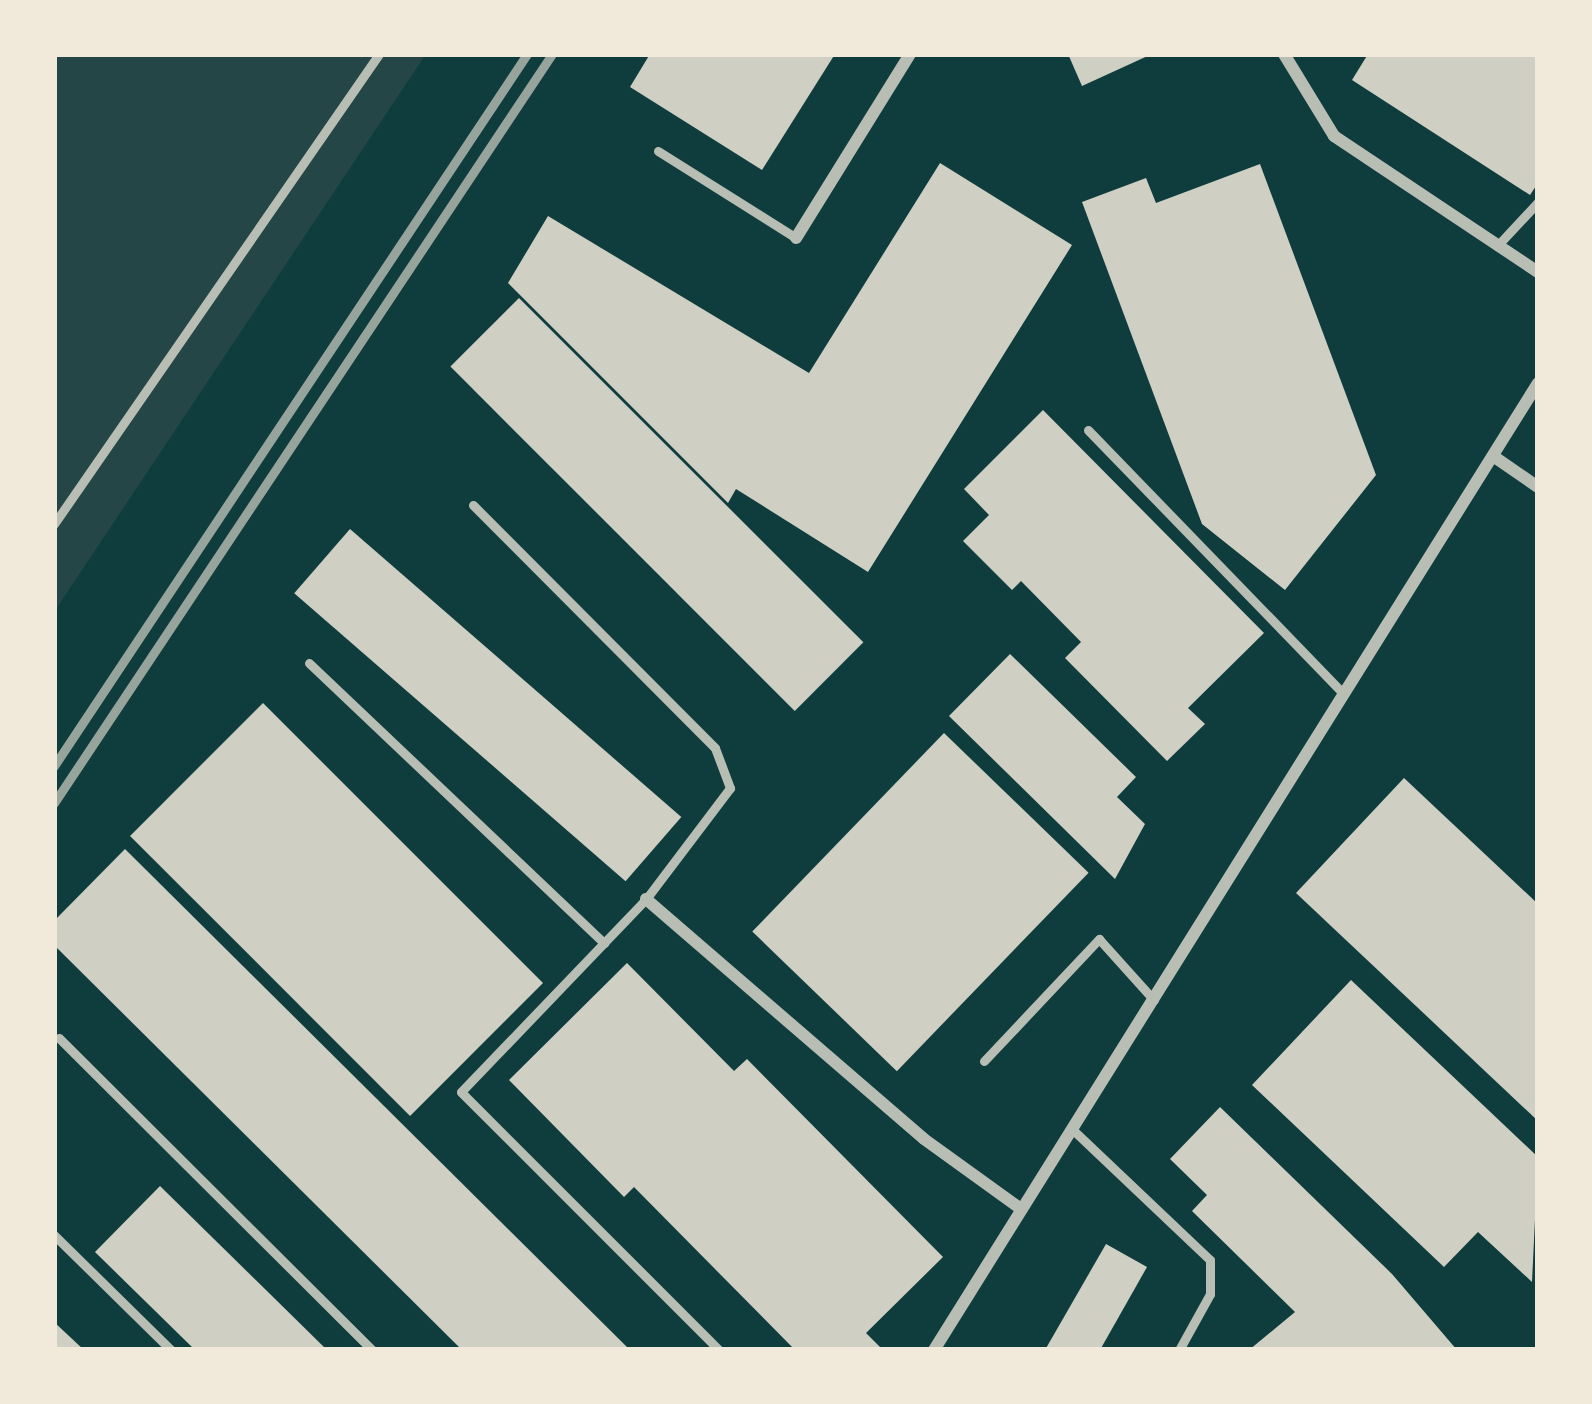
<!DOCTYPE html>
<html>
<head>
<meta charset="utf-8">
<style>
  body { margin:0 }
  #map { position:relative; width:1592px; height:1404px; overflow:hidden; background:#0f3d3e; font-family:"Times New Roman",serif }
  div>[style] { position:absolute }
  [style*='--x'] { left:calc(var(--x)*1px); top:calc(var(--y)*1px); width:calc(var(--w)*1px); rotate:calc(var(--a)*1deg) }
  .green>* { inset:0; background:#244646 }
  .building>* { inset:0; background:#cfcfc3; transform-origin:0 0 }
  .service>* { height:9px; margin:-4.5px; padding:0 4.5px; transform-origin:4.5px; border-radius:4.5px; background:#b8beb3 }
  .minor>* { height:12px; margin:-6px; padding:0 6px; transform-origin:6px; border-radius:6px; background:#b8beb3 }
  .rail>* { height:9px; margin:-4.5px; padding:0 4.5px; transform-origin:4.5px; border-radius:4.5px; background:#97a49c }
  span { translate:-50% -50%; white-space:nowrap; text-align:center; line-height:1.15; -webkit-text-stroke:12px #f1e9da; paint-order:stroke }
  .frame { position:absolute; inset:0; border:57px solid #f1e9da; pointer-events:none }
</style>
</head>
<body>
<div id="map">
  <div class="green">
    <div style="clip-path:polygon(54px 54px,426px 54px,54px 612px)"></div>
  </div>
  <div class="building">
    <div style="clip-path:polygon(650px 54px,835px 54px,762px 170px,630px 87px)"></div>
    <div style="clip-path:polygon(1068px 54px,1152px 54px,1082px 86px)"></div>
    <div style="clip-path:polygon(1368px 54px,1538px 54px,1538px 183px,1530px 195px,1352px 80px)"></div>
    <div style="clip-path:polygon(940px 163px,1072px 245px,868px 572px,736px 489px,728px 503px,508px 283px,548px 216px,809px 373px)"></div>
    <div style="clip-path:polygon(1260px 164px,1376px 475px,1285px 590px,1202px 524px,1082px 202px,1146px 178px,1156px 203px)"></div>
    <div style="left:519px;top:298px;width:487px;height:97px;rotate:45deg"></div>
    <div style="clip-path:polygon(1043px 410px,1264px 633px,1188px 708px,1205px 724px,1167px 761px,1065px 658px,1081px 642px,1021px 581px,1012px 590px,963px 541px,989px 515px,964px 489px)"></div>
    <div style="left:350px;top:529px;width:439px;height:85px;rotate:41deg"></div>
    <div style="clip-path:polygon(1010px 654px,1136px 777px,1117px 797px,1145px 824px,1115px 879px,949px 716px)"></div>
    <div style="left:263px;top:703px;width:396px;height:188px;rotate:45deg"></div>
    <div style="left:944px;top:733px;width:201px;height:276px;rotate:44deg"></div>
    <div style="clip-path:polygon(1404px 778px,1538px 904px,1538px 1121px,1296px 893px)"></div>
    <div style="clip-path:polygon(125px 849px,630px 1350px,462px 1350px,54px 945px,54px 921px)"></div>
    <div style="clip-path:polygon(627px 963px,734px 1071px,747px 1059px,943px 1257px,866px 1333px,883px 1350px,795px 1350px,634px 1187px,624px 1197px,509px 1080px)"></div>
    <div style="clip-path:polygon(1351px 980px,1538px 1157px,1532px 1282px,1478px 1232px,1444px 1267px,1252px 1085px)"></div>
    <div style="clip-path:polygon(1220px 1107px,1392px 1274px,1457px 1350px,1249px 1350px,1295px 1312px,1192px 1211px,1207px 1195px,1170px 1159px)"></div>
    <div style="clip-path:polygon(160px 1186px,327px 1350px,195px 1350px,95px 1252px)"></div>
    <div style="clip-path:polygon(1106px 1244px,1147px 1267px,1100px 1350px,1045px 1350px)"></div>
    <div style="clip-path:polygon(54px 1322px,84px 1350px,54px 1350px)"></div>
  </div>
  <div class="service">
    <div style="--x:658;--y:151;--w:163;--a:32.2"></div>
    <div style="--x:1497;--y:246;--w:60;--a:-47"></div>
    <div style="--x:1088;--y:430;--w:368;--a:45.9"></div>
    <div style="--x:473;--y:505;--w:343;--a:45.1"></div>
    <div style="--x:715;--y:748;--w:43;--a:69.4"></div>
    <div style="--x:730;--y:788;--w:139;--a:127.1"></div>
    <div style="--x:646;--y:899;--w:267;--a:133.8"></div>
    <div style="--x:461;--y:1092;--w:365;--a:45"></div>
    <div style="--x:54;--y:524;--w:571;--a:-55.34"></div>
    <div style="--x:309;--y:663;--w:407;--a:43.5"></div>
    <div style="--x:59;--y:1038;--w:442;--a:44.9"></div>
    <div style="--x:984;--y:1061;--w:168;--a:-46.7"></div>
    <div style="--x:1099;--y:939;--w:82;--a:48"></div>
    <div style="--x:1072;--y:1129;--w:190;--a:43.5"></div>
    <div style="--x:1210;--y:1260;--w:34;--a:90"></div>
    <div style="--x:1210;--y:1294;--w:64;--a:119"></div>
    <div style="--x:54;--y:1235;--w:164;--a:44.5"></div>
  </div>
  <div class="minor">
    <div style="--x:1284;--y:54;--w:96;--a:58.6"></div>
    <div style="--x:1334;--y:136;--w:245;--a:33.7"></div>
    <div style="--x:796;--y:238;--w:216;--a:-58.2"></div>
    <div style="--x:1493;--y:456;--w:55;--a:34.6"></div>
    <div style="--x:646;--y:899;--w:367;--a:40.8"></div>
    <div style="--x:924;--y:1139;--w:120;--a:35.8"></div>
    <div style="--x:934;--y:1350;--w:1140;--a:-58.01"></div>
  </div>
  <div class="rail">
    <div style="--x:54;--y:766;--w:855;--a:-56.4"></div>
    <div style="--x:54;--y:803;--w:899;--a:-56.38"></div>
  </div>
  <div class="frame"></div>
</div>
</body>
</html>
